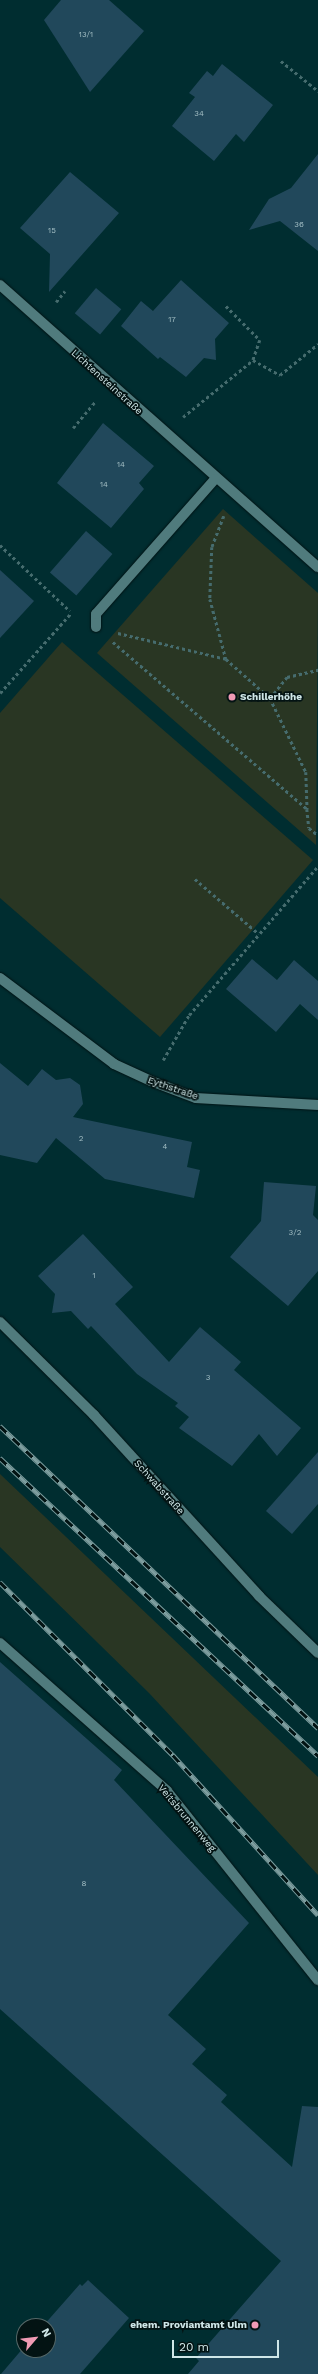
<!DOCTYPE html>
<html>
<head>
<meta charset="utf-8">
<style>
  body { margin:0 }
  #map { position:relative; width:318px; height:2374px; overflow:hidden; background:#002d30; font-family:"Work Sans",sans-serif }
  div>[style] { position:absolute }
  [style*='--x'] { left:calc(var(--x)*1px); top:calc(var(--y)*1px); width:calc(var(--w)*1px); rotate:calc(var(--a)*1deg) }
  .green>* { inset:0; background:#293623 }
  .building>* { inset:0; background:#21485b; transform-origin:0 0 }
  .path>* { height:2.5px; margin-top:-1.25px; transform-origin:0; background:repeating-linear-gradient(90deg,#466c6e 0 3px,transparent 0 6px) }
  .roads { filter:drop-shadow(0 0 1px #001314) drop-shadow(0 0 1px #001314) }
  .minor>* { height:10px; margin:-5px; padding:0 5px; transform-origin:5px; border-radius:5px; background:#507b7d }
  .rail>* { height:4.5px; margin-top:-2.25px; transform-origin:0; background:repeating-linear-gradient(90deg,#031313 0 9px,#7e9e9f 0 18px); box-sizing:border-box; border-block:1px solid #7e9e9f }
  .dots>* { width:11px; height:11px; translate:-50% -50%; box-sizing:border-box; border:2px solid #031313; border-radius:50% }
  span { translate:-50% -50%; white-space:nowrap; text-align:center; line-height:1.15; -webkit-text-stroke:3.5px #031313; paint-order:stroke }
  .number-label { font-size:8px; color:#a4bfc5 }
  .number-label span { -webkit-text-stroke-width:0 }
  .street-label { font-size:10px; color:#d0e7e8 }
  .poi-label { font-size:10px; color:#d0e7e8; font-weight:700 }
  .left { translate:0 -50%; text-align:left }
  .right { translate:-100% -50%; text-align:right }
  .north { position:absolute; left:16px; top:2318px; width:40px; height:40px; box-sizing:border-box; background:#031313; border:1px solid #556868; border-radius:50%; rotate:62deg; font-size:11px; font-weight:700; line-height:16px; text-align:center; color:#d0e7e8 }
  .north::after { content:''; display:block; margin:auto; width:14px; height:18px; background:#f09ab4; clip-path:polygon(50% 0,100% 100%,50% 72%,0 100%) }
  .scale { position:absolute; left:172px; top:2340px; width:107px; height:18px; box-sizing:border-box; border:2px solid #d0e7e8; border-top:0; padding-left:5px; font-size:12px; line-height:14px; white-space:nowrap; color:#d0e7e8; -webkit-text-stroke:3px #031313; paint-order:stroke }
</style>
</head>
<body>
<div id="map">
  <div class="green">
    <div style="clip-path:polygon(223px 509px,318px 593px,316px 845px,97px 653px)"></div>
    <div style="clip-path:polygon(62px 642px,313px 860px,160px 1037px,0 898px,0 713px)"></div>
    <div style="clip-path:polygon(0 1474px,318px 1777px,318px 1875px,149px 1693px,0 1547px)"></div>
  </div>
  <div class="building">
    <div style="clip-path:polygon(61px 0,109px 0,144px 31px,90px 92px,44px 20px)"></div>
    <div style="clip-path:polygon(222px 64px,273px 105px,244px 142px,236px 134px,214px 161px,172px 126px,195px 97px,189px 93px,207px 71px,213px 76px)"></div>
    <div style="clip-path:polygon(318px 154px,318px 251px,280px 221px,249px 230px,269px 199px,291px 188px)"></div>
    <div style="clip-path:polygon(70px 172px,119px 213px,49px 292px,50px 254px,20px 228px)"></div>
    <div style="clip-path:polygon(181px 280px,229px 323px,215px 339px,216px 360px,204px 358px,186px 377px,160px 357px,158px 359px,121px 326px,141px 301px,153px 311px)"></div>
    <div style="left:96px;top:288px;width:33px;height:33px;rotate:40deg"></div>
    <div style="clip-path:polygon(103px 423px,154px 466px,139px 483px,144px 489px,111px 528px,57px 483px)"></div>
    <div style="left:86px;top:531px;width:35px;height:55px;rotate:41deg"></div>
    <div style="clip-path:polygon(0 570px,34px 601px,0 638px)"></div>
    <div style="clip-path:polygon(252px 959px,277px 980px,294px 960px,318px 981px,318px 1020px,300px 1004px,276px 1032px,226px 989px)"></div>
    <div style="clip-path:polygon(0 1063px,28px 1086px,42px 1069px,56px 1080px,70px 1078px,80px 1085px,83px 1104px,73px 1117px,192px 1142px,187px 1167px,200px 1170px,194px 1198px,105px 1179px,56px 1138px,37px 1163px,0 1155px)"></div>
    <div style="clip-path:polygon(264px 1182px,316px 1186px,313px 1215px,318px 1220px,318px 1271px,288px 1306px,230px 1257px,261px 1221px)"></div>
    <div style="clip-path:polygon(83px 1234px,133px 1287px,115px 1304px,169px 1362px,200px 1327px,241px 1362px,234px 1370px,301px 1428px,277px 1456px,259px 1434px,232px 1466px,179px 1428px,189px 1417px,175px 1406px,178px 1403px,137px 1374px,91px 1326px,88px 1329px,71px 1311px,52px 1313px,55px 1294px,38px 1276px)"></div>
    <div style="clip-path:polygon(318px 1452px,318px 1504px,292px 1534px,266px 1511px)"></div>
    <div style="clip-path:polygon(0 1662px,122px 1770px,114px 1780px,249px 1923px,168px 2015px,206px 2049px,192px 2064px,227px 2095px,221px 2102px,292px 2167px,302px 2106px,318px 2107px,318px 2374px,188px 2374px,199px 2361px,196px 2358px,281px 2261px,0 2009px)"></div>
    <div style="clip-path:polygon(88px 2280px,129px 2318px,80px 2374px,1px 2374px,24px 2347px,48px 2350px,48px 2326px,43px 2326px,80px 2284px,82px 2286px)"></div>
  </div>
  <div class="path">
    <div style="--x:281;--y:61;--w:48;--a:39"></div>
    <div style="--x:56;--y:302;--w:14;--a:-51"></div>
    <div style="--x:226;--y:306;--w:48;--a:45"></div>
    <div style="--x:260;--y:340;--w:21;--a:109"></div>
    <div style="--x:183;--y:417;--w:90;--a:-39.2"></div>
    <div style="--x:253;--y:360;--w:31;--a:29"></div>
    <div style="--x:280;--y:375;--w:49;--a:-39.2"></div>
    <div style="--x:73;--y:428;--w:34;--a:-50"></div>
    <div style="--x:224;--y:516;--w:33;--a:111"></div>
    <div style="--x:212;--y:547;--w:52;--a:92.2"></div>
    <div style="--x:210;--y:599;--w:62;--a:75.1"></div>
    <div style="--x:0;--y:545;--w:96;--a:43.3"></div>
    <div style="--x:118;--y:633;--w:111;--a:13.5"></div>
    <div style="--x:226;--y:659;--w:59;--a:41.6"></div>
    <div style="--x:270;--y:698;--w:82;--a:64.1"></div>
    <div style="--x:306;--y:772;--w:37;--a:88"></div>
    <div style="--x:113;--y:642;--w:256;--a:40.7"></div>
    <div style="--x:307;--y:809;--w:19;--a:84"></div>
    <div style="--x:309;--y:828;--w:11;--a:38"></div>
    <div style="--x:0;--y:693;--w:108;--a:-48.4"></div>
    <div style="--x:270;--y:698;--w:27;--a:-51"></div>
    <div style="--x:287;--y:677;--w:32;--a:-13"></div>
    <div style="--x:195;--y:879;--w:84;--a:40.7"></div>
    <div style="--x:163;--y:1060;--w:52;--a:-60"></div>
    <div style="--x:189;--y:1015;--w:197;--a:-49.1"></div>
  </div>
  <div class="roads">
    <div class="minor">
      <div style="--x:0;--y:285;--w:425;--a:41.6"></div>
      <div style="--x:96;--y:627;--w:13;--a:-90"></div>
      <div style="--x:96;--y:614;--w:180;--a:-48.6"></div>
      <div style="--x:0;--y:978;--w:143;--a:37"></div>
      <div style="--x:114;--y:1064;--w:41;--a:24.7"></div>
      <div style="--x:151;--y:1081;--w:48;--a:20.7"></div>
      <div style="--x:196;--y:1098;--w:122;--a:3.3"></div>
      <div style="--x:0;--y:1322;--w:132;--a:44.7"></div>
      <div style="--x:94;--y:1415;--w:245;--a:47.6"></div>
      <div style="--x:259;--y:1596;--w:82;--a:44"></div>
      <div style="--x:0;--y:1643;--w:223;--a:41.5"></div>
      <div style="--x:167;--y:1791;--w:242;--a:51.4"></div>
    </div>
  </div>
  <div class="rail">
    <div style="--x:0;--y:1426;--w:439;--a:43.5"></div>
    <div style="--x:0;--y:1458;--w:436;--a:43.1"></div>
    <div style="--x:0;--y:1582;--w:245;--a:45"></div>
    <div style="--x:173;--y:1755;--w:216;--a:47.8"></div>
  </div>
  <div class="dots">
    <div style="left:232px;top:697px;background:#f09ab4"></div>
    <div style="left:255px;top:2325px;background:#f09ab4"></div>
  </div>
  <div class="number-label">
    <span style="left:86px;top:35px">13/1</span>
    <span style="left:199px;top:114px">34</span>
    <span style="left:299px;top:225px">36</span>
    <span style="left:52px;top:231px">15</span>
    <span style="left:172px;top:320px">17</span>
    <span style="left:121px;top:465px">14</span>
    <span style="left:104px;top:485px">14</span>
    <span style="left:81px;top:1139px">2</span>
    <span style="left:165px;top:1147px">4</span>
    <span style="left:295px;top:1233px">3/2</span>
    <span style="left:94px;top:1276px">1</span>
    <span style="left:208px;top:1378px">3</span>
    <span style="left:84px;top:1884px">8</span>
  </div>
  <div class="street-label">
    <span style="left:107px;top:382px;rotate:42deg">Lichtensteinstraße</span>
    <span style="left:173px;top:1088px;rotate:19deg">Eythstraße</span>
    <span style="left:159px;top:1487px;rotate:48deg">Schwabstraße</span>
    <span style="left:187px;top:1818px;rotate:50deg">Veitsbrunnenweg</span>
  </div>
  <div class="poi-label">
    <span class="left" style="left:240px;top:697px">Schillerhöhe</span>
    <span class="right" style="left:247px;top:2325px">ehem. Proviantamt Ulm</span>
  </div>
  <div class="north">N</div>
  <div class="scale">20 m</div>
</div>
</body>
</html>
